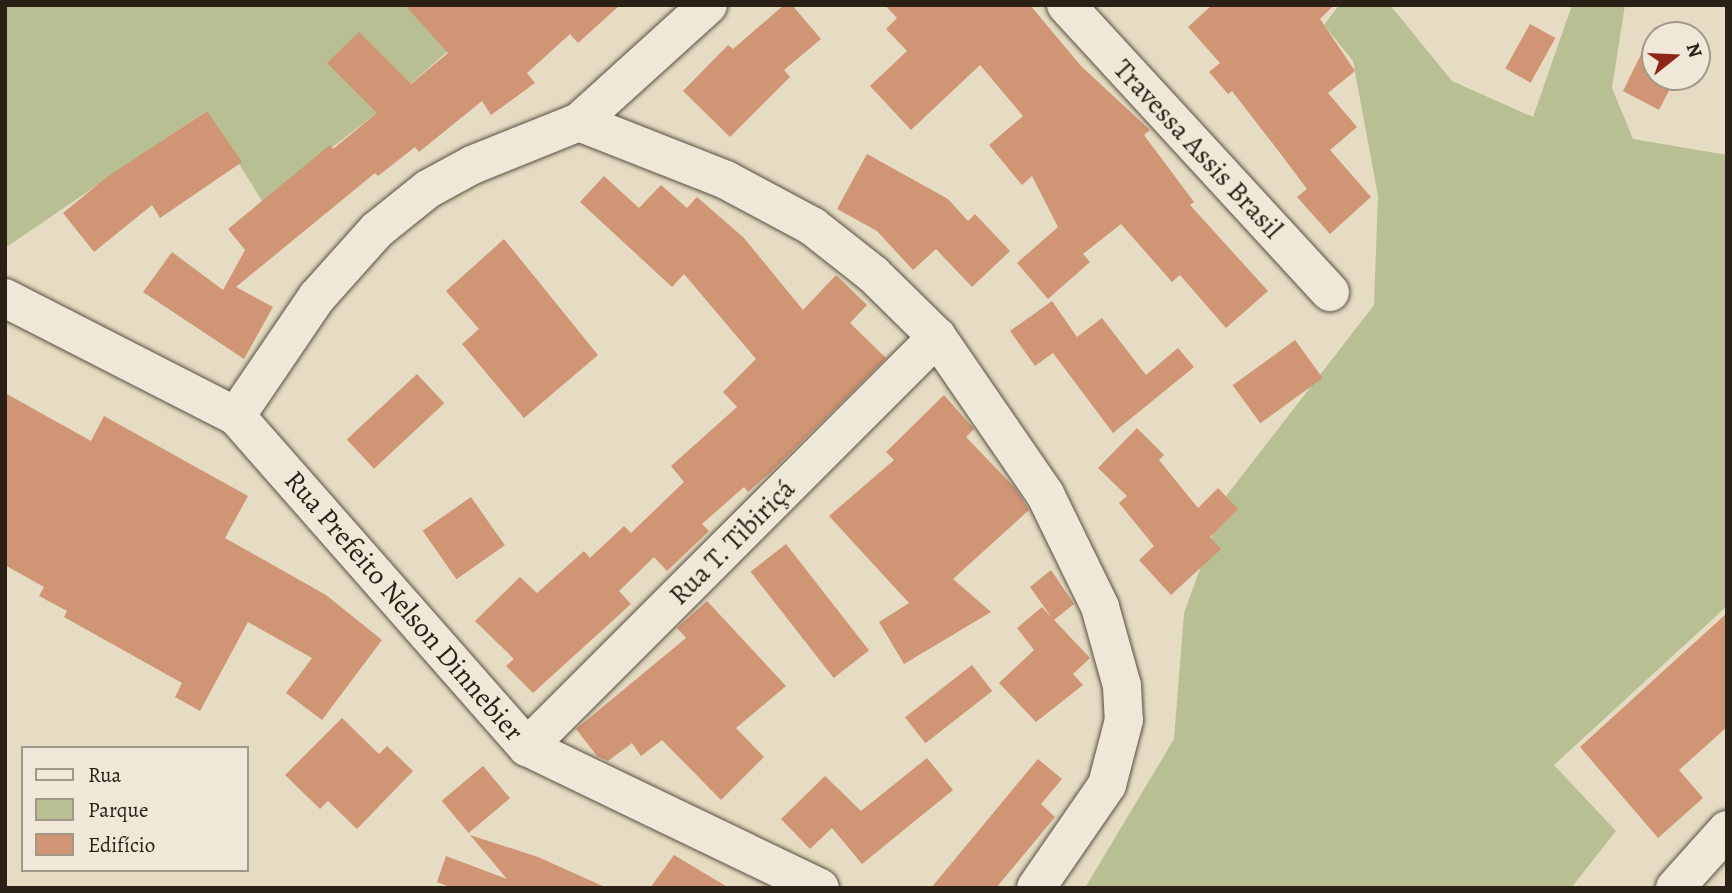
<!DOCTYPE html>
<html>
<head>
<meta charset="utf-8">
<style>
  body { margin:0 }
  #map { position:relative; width:1732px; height:893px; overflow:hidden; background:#e6dcc3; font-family:Alegreya,serif }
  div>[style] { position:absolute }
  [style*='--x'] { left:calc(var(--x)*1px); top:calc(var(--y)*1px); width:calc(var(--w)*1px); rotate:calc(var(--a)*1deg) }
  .green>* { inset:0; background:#b8bf92 }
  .building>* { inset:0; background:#cf9574; transform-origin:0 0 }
  .roads { filter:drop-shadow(0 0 2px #5a4f40) drop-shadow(0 0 2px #5a4f40) }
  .minor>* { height:38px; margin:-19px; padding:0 19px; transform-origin:19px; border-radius:19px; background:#efe8d8 }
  span { translate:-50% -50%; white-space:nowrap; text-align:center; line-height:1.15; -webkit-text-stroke:5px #efe8d8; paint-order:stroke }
  .street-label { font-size:28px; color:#2b2015 }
  .frame { position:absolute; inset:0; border:7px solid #2b2015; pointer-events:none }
  .legend { position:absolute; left:21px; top:746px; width:228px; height:126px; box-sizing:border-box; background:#efe8d8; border:2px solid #a1988a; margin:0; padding:9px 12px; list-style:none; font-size:21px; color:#2b2015 }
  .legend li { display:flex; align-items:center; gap:14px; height:35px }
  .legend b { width:35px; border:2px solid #a1988a }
  .north { position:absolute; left:1641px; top:21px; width:70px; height:70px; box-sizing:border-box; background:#efe8d8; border:2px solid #a1988a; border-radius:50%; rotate:72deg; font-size:19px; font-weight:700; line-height:28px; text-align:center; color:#2b2015 }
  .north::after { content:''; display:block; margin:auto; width:24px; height:32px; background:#8f2418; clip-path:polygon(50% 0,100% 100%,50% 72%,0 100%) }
</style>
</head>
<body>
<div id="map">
  <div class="green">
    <div style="clip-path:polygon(5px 5px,501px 5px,377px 113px,262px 201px,206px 111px,5px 248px)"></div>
    <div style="clip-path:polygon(1339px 5px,1390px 5px,1452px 81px,1533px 117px,1572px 5px,1625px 5px,1612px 88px,1633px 139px,1727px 155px,1727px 606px,1554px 765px,1616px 831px,1571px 888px,1085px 888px,1174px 739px,1184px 613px,1227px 495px,1374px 305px,1378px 196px,1353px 61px,1324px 25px)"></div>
  </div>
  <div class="building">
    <div style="clip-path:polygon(405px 5px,620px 5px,578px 43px,570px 34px,527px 73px,535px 83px,491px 115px,482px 101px,419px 152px,415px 147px,378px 176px,375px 173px,236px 287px,273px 307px,244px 359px,143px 292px,172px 252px,223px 290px,245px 250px,228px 229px,330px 145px,333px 149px,377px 113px,327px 63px,359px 32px,411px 84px,448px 53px)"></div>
    <div style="clip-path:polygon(784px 5px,792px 5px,821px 39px,784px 70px,790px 77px,730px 137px,683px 91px,728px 45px,733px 49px)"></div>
    <div style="clip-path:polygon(885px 5px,1030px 5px,1081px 66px,1150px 130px,1144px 135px,1194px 202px,1190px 205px,1268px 291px,1226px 328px,1180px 275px,1172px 282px,1121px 224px,1083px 254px,1090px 262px,1048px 299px,1017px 263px,1058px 227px,1032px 176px,1022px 185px,989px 145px,1023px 116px,980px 65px,911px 130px,870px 86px,907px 51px,886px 29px,897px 18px)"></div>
    <div style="clip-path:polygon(1212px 5px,1334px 5px,1320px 19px,1355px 71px,1328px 93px,1357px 127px,1330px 150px,1371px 197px,1330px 234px,1297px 197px,1307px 189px,1280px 153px,1232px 91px,1228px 94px,1209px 72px,1220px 63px,1188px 27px)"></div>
    <div style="left:1530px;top:24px;width:29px;height:51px;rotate:29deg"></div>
    <div style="clip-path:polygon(1655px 26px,1655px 77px,1676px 77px,1659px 110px,1623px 91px)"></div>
    <div style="clip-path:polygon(207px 111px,242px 162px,160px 218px,152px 205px,94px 252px,63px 213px,107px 177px)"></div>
    <div style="clip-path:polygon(867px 154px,948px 199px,968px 221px,975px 214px,1010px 251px,972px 287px,936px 249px,913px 270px,877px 231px,837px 209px)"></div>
    <div style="clip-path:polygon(604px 176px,639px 208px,661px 185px,687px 208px,697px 197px,744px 238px,803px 310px,836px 275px,867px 305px,850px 323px,886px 358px,771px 472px,748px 492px,744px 487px,702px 524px,709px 531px,667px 571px,654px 557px,619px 591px,631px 604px,533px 693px,506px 666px,514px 659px,475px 621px,520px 577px,537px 593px,584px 551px,590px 558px,624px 526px,631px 533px,684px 482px,671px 466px,737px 407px,723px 392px,756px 359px,684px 274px,672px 287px,580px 202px)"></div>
    <div style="clip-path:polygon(504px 239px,598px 355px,524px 418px,462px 344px,479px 329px,446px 291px)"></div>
    <div style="clip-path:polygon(1052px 301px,1077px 337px,1102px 318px,1146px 375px,1178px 348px,1194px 367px,1113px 433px,1053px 353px,1035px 366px,1010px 331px)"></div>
    <div style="left:1295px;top:340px;width:47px;height:77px;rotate:54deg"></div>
    <div style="left:417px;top:374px;width:40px;height:96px;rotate:47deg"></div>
    <div style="clip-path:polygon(5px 393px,91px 441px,104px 416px,248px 496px,225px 538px,326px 595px,382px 640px,322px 720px,286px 693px,312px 658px,248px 622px,200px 711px,175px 697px,182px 683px,64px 617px,67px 611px,39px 596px,44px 587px,5px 565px)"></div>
    <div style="clip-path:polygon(944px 395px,974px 429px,966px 437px,1015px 488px,1029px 510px,953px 579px,991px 612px,904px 664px,879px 622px,909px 603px,829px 516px,894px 460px,886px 452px)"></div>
    <div style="clip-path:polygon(1137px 428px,1164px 455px,1159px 460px,1198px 508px,1218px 488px,1238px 509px,1210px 537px,1221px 549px,1171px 595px,1139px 560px,1154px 546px,1119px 503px,1127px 496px,1098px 468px)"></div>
    <div style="left:471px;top:497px;width:59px;height:59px;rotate:55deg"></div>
    <div style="left:786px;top:544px;width:135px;height:45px;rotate:52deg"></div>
    <div style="clip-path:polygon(1051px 570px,1074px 604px,1054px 620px,1090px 658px,1073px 674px,1083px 685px,1036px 722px,999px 683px,1034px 650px,1017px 628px,1042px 607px,1052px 618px,1030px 587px)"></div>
    <div style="clip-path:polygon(707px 601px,786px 686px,736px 728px,764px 757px,721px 800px,662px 740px,641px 756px,632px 743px,608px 761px,597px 756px,576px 729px,686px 638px,677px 628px)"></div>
    <div style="clip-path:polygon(1727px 613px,1727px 727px,1679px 770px,1703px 798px,1658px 838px,1580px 747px)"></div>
    <div style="left:972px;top:665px;width:33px;height:85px;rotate:52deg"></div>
    <div style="clip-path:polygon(342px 718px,379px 754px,387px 746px,413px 771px,357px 829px,328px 801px,320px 809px,285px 775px)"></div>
    <div style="clip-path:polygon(927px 758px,953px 790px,862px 864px,832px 828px,810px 849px,781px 819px,825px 776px,861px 811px)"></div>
    <div style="clip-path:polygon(1038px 759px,1062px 779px,1041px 804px,1055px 817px,996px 888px,931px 888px)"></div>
    <div style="left:483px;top:766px;width:42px;height:54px;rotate:50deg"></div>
    <div style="clip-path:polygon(470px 835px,538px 857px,607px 888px,452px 888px,437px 882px,446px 856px,507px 879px)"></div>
    <div style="clip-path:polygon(674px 855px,729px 888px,650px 888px)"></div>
  </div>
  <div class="roads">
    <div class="minor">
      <div style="--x:1066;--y:5;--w:390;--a:47.4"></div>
      <div style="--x:579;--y:122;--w:158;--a:21.5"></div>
      <div style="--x:726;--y:180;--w:98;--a:28.1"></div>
      <div style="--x:812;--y:226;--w:78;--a:38.2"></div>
      <div style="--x:873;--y:274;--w:90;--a:44.5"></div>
      <div style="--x:937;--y:337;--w:191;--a:55.5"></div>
      <div style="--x:1045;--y:494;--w:126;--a:64"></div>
      <div style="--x:1100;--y:607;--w:82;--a:74.4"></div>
      <div style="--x:1122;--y:686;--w:34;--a:87"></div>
      <div style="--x:1124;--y:720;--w:67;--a:104.7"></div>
      <div style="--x:1107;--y:785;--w:125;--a:124.6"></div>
      <div style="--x:5;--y:298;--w:259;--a:27.1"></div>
      <div style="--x:236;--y:416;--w:441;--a:48.7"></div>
      <div style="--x:527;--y:747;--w:325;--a:25.7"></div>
      <div style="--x:236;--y:416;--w:144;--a:-55.8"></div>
      <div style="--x:317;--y:297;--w:90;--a:-48.2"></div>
      <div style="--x:377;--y:230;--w:65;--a:-38.8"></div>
      <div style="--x:428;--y:189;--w:50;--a:-28.6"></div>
      <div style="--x:472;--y:165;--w:115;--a:-21.9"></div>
      <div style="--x:579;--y:122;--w:174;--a:-42.2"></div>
      <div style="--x:527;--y:747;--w:580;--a:-45"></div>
      <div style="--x:1675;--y:888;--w:78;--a:-48.1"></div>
    </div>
  </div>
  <div class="street-label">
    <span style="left:1198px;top:149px;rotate:47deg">Travessa Assis Brasil</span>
    <span style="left:732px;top:542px;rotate:-45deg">Rua T. Tibiriçá</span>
    <span style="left:404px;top:606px;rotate:49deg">Rua Prefeito Nelson Dinnebier</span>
  </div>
  <div class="frame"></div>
  <ul class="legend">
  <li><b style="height:9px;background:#efe8d8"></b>Rua</li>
  <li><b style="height:19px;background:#b8bf92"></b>Parque</li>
  <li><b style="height:19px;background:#cf9574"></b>Edifício</li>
  </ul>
  <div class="north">N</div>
</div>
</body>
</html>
